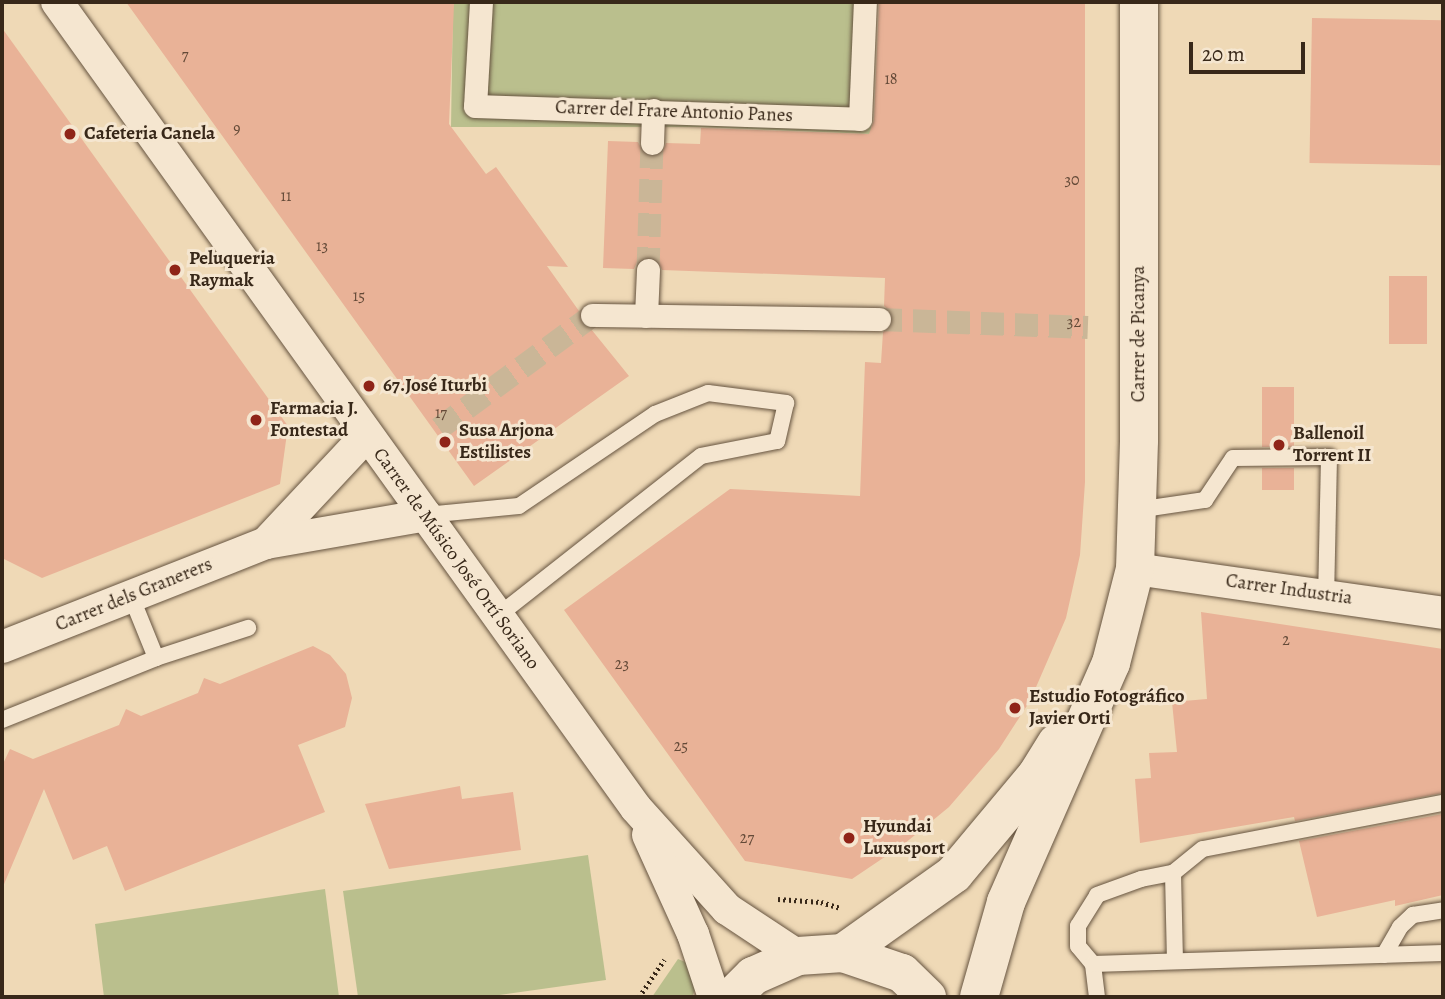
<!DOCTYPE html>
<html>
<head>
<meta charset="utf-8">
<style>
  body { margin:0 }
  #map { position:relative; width:1445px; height:999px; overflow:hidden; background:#efd9b6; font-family:Alegreya,serif }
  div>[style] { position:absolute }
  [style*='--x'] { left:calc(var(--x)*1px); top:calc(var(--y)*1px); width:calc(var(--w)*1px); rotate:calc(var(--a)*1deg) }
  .green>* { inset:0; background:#babf8d }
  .building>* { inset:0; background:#e9b297; transform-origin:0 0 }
  .pedestrian-tunnel>* { height:23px; margin-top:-11.5px; transform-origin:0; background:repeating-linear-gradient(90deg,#cab697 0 23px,transparent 0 34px) }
  .path>* { height:4.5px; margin-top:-2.25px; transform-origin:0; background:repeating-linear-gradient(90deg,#382819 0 2px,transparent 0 5.5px) }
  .roads { filter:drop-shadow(0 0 2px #665440) drop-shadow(0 0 2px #665440) }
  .service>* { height:16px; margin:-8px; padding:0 8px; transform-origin:8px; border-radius:8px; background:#f5e6d0 }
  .pedestrian>* { height:23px; margin:-11.5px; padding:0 11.5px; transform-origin:11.5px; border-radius:11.5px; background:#f5e6d0 }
  .minor>* { height:32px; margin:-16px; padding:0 16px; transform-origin:16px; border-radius:16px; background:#f5e6d0 }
  .tertiary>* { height:38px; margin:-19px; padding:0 19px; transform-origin:19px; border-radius:19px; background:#f5e6d0 }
  .dots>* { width:19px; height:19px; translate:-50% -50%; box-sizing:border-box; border:4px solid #f5e6d0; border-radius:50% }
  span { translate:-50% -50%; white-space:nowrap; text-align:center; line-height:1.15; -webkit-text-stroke:6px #f5e6d0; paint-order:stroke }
  .number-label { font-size:16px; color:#644a38 }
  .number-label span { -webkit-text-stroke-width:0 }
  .street-label { font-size:19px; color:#382819 }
  .poi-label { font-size:19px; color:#382819; font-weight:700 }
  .left { translate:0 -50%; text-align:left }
  .frame { position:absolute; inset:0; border:4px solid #382819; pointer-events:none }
  .scale { position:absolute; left:1189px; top:42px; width:116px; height:32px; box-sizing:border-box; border:4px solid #382819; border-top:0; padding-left:9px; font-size:21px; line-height:24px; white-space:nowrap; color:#382819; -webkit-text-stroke:5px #f5e6d0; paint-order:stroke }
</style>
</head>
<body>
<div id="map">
  <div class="green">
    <div style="clip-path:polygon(453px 2px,876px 2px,871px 134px,701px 127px,451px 127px)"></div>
    <div style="clip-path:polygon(588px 855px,606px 980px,485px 997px,358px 997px,343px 891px)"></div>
    <div style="clip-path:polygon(325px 889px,339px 997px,104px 997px,95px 924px)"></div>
    <div style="clip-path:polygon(678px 959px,690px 964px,696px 987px,692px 997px,652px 997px)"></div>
  </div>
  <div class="building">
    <div style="clip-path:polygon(126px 2px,448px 2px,448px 4px,454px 4px,449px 124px,486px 174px,496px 167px,568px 267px,547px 266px,579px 311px,580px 322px,591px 329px,629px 376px,474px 486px)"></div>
    <div style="clip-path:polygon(879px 2px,1085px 2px,1085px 482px,1080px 555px,1066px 618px,1030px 701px,999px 749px,949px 807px,904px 844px,852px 879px,745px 861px,564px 610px,730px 489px,860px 496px,865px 362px,881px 363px,883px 332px,891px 327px,893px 320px,891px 312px,884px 306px,885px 278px,662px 270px,656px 259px,648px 256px,637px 262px,634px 269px,603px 268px,608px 141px,638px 142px,644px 154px,652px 157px,663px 151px,666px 143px,700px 144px,701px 128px,869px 134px,874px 120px)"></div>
    <div style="left:1312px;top:18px;width:131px;height:145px;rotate:1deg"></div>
    <div style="clip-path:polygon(2px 28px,288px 426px,280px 484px,42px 578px,2px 558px)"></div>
    <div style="left:1389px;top:276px;width:38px;height:68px"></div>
    <div style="left:1294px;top:387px;width:60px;height:32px;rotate:90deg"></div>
    <div style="left:1262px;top:468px;width:32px;height:22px"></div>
    <div style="clip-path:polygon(1201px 612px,1443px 649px,1443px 793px,1295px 821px,1294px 817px,1140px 843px,1135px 779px,1151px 778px,1149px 753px,1177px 752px,1172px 702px,1207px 699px)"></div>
    <div style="clip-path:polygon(313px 646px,330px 655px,346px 674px,352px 698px,345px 727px,298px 745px,325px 812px,125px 891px,107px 846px,73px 860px,44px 789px,2px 889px,2px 766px,10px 749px,33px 759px,119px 725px,126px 709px,141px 716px,198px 693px,204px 678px,220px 684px)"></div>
    <div style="clip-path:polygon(460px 786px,462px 799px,513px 792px,521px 850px,389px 869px,365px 804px)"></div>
    <div style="clip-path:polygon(1443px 814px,1443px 895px,1395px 906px,1395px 900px,1317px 917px,1299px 841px)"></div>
  </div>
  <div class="pedestrian-tunnel">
    <div style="--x:648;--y:270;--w:127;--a:-88.2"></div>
    <div style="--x:879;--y:319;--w:209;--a:2.2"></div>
    <div style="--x:439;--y:428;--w:190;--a:-36.4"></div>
  </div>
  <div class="path">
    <div style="--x:778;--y:899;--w:43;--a:4"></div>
    <div style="--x:821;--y:902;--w:21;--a:17"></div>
    <div style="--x:639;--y:997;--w:45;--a:-56"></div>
  </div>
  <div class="roads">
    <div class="service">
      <div style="--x:1137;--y:510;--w:69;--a:-8.4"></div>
      <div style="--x:1205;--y:500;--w:50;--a:-56.3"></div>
      <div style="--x:1233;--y:458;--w:96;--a:-0.6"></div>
      <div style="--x:1329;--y:457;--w:139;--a:91.2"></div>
      <div style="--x:426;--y:515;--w:93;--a:-5.5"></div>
      <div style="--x:519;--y:506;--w:164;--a:-34.1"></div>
      <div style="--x:655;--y:414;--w:57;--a:-21.6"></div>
      <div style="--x:708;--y:393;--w:79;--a:7.3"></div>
      <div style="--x:786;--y:403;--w:39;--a:103"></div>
      <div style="--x:777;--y:441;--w:77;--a:168.8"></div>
      <div style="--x:701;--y:456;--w:258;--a:141.8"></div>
      <div style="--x:131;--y:596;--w:67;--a:68"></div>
      <div style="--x:2;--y:720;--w:166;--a:-21.9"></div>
      <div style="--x:156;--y:658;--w:97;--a:-18.1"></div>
      <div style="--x:1173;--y:873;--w:38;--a:-39"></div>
      <div style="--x:1203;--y:849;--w:244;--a:-10.9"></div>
      <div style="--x:1384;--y:955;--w:32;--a:-60"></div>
      <div style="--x:1400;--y:927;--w:18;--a:-43"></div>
      <div style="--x:1413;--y:915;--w:30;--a:-9"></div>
      <div style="--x:1093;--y:964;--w:23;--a:-130"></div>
      <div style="--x:1078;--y:946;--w:20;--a:-90"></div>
      <div style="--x:1078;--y:926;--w:36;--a:-58"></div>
      <div style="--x:1097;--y:895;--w:47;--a:-20"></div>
      <div style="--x:1141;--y:879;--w:33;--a:-11"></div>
      <div style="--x:1173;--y:873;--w:88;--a:88.7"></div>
      <div style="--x:1097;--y:997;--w:33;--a:-97"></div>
      <div style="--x:1093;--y:964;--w:350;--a:-1.8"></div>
    </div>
    <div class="pedestrian">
      <div style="--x:481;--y:2;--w:104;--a:93.3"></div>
      <div style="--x:475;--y:106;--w:385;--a:1.9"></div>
      <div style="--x:860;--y:119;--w:117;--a:-87.6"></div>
      <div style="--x:652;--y:143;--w:33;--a:-88"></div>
      <div style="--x:592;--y:315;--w:287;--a:0.8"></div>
      <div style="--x:646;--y:316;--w:46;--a:-87.5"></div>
    </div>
    <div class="minor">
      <div style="--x:57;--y:2;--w:992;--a:54.31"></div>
      <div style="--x:636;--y:808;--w:136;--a:48"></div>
      <div style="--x:727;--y:909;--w:85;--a:33.5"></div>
      <div style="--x:266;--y:543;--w:146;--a:-46.9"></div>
      <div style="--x:1135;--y:569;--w:311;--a:8.1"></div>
      <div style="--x:2;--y:647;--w:284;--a:-21.5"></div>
      <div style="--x:266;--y:543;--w:162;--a:-9.9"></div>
      <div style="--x:648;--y:835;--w:109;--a:65.6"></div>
      <div style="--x:693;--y:934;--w:66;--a:71.6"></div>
    </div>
    <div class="tertiary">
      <div style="--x:843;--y:953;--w:136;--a:-35.4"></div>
      <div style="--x:954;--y:874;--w:128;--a:-50.1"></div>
      <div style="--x:1036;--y:776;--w:39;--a:-58"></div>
      <div style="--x:732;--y:997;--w:30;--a:-45"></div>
      <div style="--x:753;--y:976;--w:49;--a:-24"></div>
      <div style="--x:798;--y:956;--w:45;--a:-3.8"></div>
      <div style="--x:843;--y:953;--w:62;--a:18.7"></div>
      <div style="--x:902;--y:973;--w:35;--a:44"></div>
      <div style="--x:979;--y:997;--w:99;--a:-74.1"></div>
      <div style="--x:1006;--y:902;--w:261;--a:-66.3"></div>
      <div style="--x:1111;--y:663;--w:97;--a:-75.7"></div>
      <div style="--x:1135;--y:569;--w:129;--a:-88.2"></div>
      <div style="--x:1139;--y:440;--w:438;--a:-90"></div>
    </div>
  </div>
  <div class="dots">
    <div style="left:70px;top:134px;background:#8f2418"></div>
    <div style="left:175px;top:270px;background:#8f2418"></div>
    <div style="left:369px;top:386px;background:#8f2418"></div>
    <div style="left:256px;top:420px;background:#8f2418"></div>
    <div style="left:445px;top:442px;background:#8f2418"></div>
    <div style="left:1279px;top:445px;background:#8f2418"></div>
    <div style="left:1015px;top:708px;background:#8f2418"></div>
    <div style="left:849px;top:838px;background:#8f2418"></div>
  </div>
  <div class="number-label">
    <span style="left:185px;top:55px">7</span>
    <span style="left:891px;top:79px">18</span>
    <span style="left:237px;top:129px">9</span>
    <span style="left:1072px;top:180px">30</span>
    <span style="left:286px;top:196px">11</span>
    <span style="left:322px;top:246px">13</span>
    <span style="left:359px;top:296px">15</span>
    <span style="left:1074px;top:322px">32</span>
    <span style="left:441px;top:413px">17</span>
    <span style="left:1286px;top:640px">2</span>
    <span style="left:622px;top:664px">23</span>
    <span style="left:681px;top:746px">25</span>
    <span style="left:747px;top:838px">27</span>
  </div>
  <div class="street-label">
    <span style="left:674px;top:112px;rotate:2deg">Carrer del Frare Antonio Panes</span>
    <span style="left:1139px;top:334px;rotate:-90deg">Carrer de Picanya</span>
    <span style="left:456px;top:559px;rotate:54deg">Carrer de Músico José Ortí Soriano</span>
    <span style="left:1289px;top:590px;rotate:8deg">Carrer Industria</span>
    <span style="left:134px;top:595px;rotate:-22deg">Carrer dels Granerers</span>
  </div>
  <div class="poi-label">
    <span class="left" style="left:84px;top:134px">Cafeteria Canela</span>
    <span class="left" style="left:189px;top:270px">Peluqueria<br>Raymak</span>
    <span class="left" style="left:383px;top:386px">67.José Iturbi</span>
    <span class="left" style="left:270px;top:420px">Farmacia J.<br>Fontestad</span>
    <span class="left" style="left:459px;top:442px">Susa Arjona<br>Estilistes</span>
    <span class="left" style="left:1293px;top:445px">Ballenoil<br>Torrent II</span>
    <span class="left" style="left:1029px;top:708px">Estudio Fotográfico<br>Javier Orti</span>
    <span class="left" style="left:863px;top:838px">Hyundai<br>Luxusport</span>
  </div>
  <div class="frame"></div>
  <div class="scale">20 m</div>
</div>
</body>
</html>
